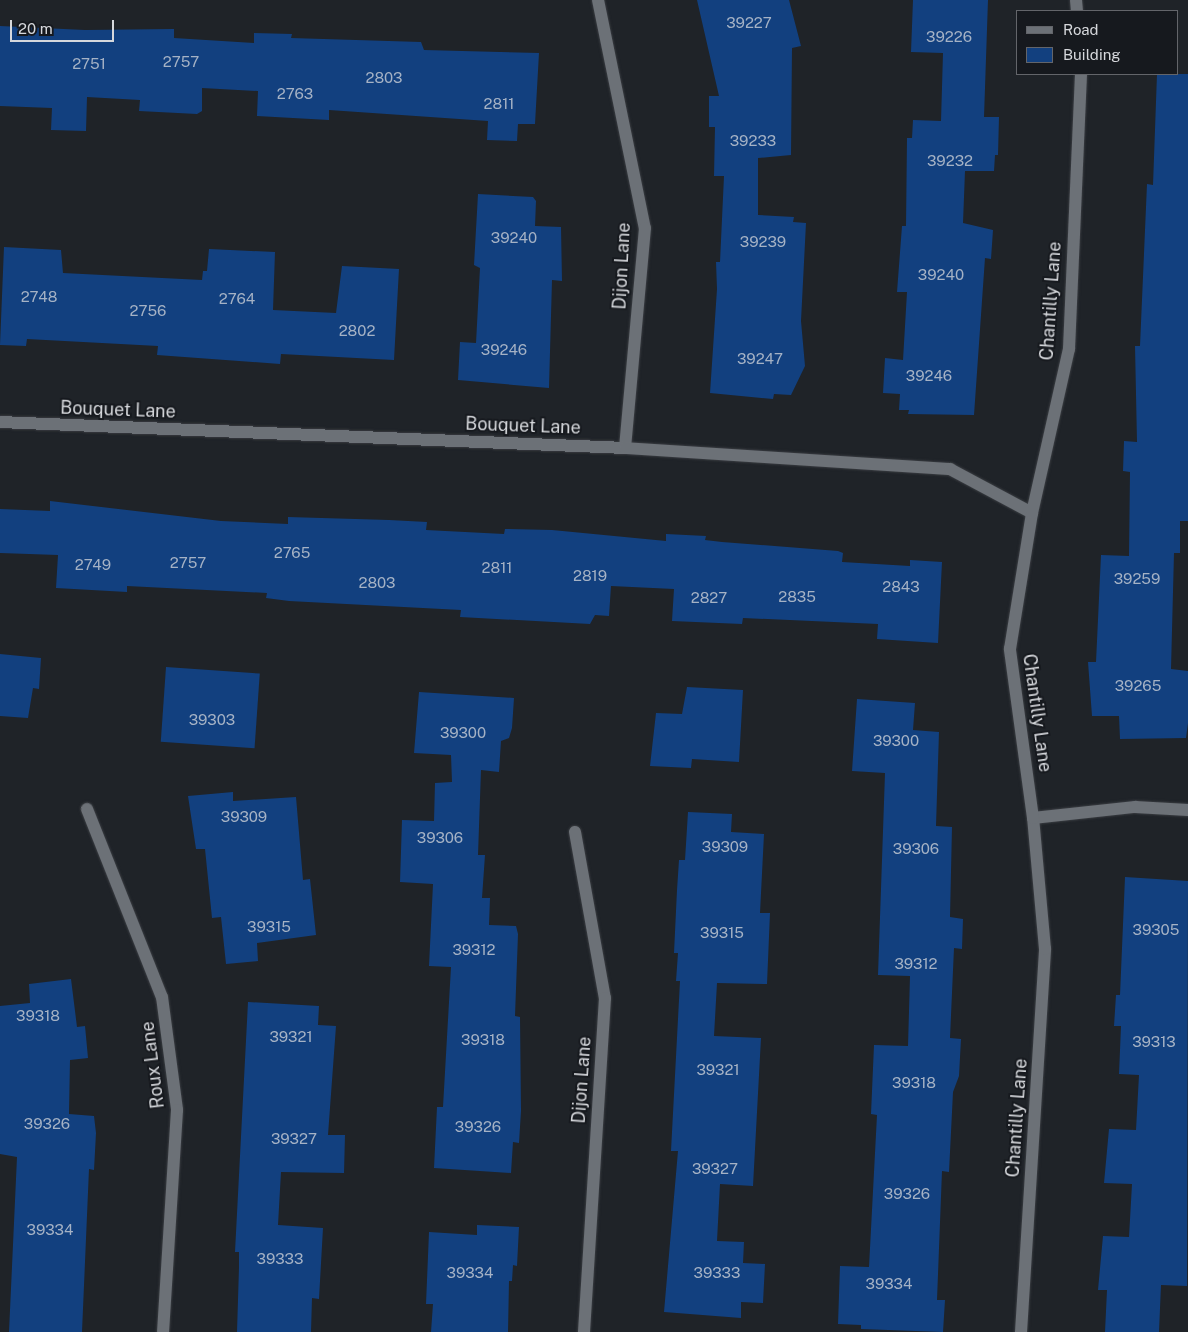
<!DOCTYPE html>
<html>
<head>
<meta charset="utf-8">
<style>
  body { margin:0 }
  #map { position:relative; width:1188px; height:1332px; overflow:hidden; background:#1f2328; font-family:"Public Sans",sans-serif }
  div>[style] { position:absolute }
  [style*='--x'] { left:calc(var(--x)*1px); top:calc(var(--y)*1px); width:calc(var(--w)*1px); rotate:calc(var(--a)*1deg) }
  .building>* { inset:0; background:#12407f; transform-origin:0 0 }
  .roads { filter:drop-shadow(0 0 1px #3a3d42) drop-shadow(0 0 1px #3a3d42) }
  .street>* { height:12px; margin:-6px; padding:0 6px; transform-origin:6px; border-radius:6px; background:#6c7177 }
  span { translate:-50% -50%; white-space:nowrap; text-align:center; line-height:1.15; -webkit-text-stroke:4px #16191e; paint-order:stroke }
  .number-label { font-size:15px; color:#a5b2c5 }
  .number-label span { -webkit-text-stroke-width:0 }
  .street-label { font-size:18px; color:#d6d8dc }
  .legend { position:absolute; left:1016px; top:10px; width:162px; height:65px; box-sizing:border-box; background:#16191e; border:1px solid #63656a; margin:0; padding:6px 9px; list-style:none; font-size:15px; color:#d6d8dc }
  .legend li { display:flex; align-items:center; gap:10px; height:25px }
  .legend b { width:25px; border:1px solid #63656a }
  .scale { position:absolute; left:10px; top:20px; width:104px; height:22px; box-sizing:border-box; border:2px solid #d6d8dc; border-top:0; padding-left:6px; font-size:15px; line-height:18px; white-space:nowrap; color:#d6d8dc; -webkit-text-stroke:4px #16191e; paint-order:stroke }
</style>
</head>
<body>
<div id="map">
  <div class="building">
    <div style="clip-path:polygon(697px 0,789px 0,801px 46px,792px 48px,791px 155px,758px 158px,758px 215px,794px 217px,793px 222px,806px 223px,801px 321px,805px 366px,791px 395px,774px 394px,773px 399px,710px 393px,717px 289px,716px 262px,720px 262px,724px 176px,714px 176px,715px 127px,709px 127px,709px 96px,719px 96px)"></div>
    <div style="clip-path:polygon(913px 0,988px 0,984px 117px,999px 117px,998px 155px,995px 155px,994px 171px,965px 171px,963px 223px,993px 230px,991px 259px,985px 258px,974px 415px,908px 414px,909px 410px,899px 410px,900px 394px,883px 393px,885px 358px,903px 360px,907px 292px,897px 292px,902px 226px,906px 226px,907px 138px,912px 138px,913px 120px,941px 121px,943px 53px,911px 52px)"></div>
    <div style="clip-path:polygon(0 26px,85px 30px,174px 29px,174px 38px,254px 43px,254px 33px,292px 34px,291px 38px,421px 42px,424px 50px,539px 53px,535px 124px,518px 124px,517px 141px,487px 140px,488px 121px,329px 110px,329px 120px,257px 116px,258px 91px,202px 88px,202px 111px,197px 114px,139px 111px,140px 100px,87px 97px,86px 131px,51px 130px,52px 108px,0 106px)"></div>
    <div style="clip-path:polygon(1157px 74px,1188px 74px,1188px 521px,1180px 521px,1180px 553px,1174px 553px,1171px 669px,1188px 671px,1188px 723px,1186px 738px,1120px 739px,1119px 716px,1092px 716px,1088px 662px,1096px 662px,1101px 555px,1129px 556px,1130px 472px,1123px 471px,1124px 441px,1137px 442px,1135px 346px,1140px 346px,1147px 184px,1153px 185px)"></div>
    <div style="clip-path:polygon(478px 194px,533px 197px,536px 201px,535px 226px,561px 227px,562px 281px,552px 280px,549px 388px,458px 380px,460px 342px,476px 343px,480px 268px,474px 265px)"></div>
    <div style="clip-path:polygon(4px 247px,61px 250px,63px 273px,202px 280px,203px 271px,207px 271px,209px 249px,275px 252px,273px 310px,336px 313px,342px 266px,399px 269px,394px 360px,281px 354px,280px 364px,157px 355px,158px 346px,27px 339px,26px 346px,0 345px)"></div>
    <div style="clip-path:polygon(50px 501px,221px 521px,288px 524px,288px 517px,389px 520px,427px 522px,426px 530px,504px 534px,505px 529px,552px 530px,666px 541px,666px 534px,706px 536px,705px 540px,722px 542px,838px 551px,843px 553px,842px 562px,910px 566px,910px 560px,942px 562px,938px 643px,877px 639px,878px 624px,743px 618px,742px 624px,672px 621px,674px 589px,611px 586px,609px 616px,595px 615px,590px 624px,460px 617px,461px 610px,289px 601px,266px 598px,267px 593px,127px 586px,127px 592px,56px 588px,58px 555px,0 553px,0 509px,50px 511px)"></div>
    <div style="clip-path:polygon(0 654px,41px 658px,39px 689px,33px 688px,28px 718px,0 716px)"></div>
    <div style="left:166px;top:667px;width:94px;height:75px;rotate:4deg"></div>
    <div style="clip-path:polygon(687px 687px,743px 690px,739px 762px,692px 759px,691px 768px,650px 766px,656px 713px,682px 714px)"></div>
    <div style="clip-path:polygon(419px 692px,514px 698px,512px 728px,509px 738px,501px 741px,499px 772px,481px 770px,478px 855px,485px 855px,482px 898px,490px 898px,489px 925px,516px 926px,518px 934px,515px 1016px,520px 1017px,521px 1111px,519px 1143px,513px 1142px,511px 1173px,434px 1168px,437px 1107px,443px 1107px,451px 967px,429px 966px,433px 884px,400px 882px,402px 820px,434px 821px,435px 783px,452px 782px,451px 755px,414px 753px)"></div>
    <div style="clip-path:polygon(857px 699px,915px 703px,913px 730px,939px 732px,936px 826px,952px 827px,950px 917px,963px 919px,962px 949px,954px 948px,950px 1038px,961px 1039px,959px 1076px,953px 1092px,949px 1172px,942px 1171px,937px 1300px,945px 1300px,943px 1332px,861px 1329px,861px 1325px,838px 1324px,840px 1266px,869px 1267px,877px 1115px,871px 1114px,874px 1045px,908px 1046px,910px 976px,878px 975px,885px 773px,852px 771px)"></div>
    <div style="clip-path:polygon(233px 792px,233px 801px,296px 797px,303px 880px,310px 879px,316px 935px,257px 943px,258px 961px,226px 964px,221px 917px,212px 918px,205px 849px,196px 849px,188px 796px)"></div>
    <div style="clip-path:polygon(688px 812px,732px 814px,731px 832px,764px 834px,760px 913px,770px 913px,767px 984px,717px 983px,714px 1036px,761px 1038px,753px 1186px,720px 1184px,717px 1241px,744px 1242px,743px 1263px,765px 1264px,763px 1303px,741px 1302px,741px 1318px,664px 1312px,678px 1151px,671px 1151px,680px 981px,676px 981px,678px 953px,674px 953px,677px 890px,679px 860px,685px 860px)"></div>
    <div style="clip-path:polygon(1125px 877px,1188px 881px,1187px 1286px,1161px 1285px,1159px 1332px,1105px 1332px,1107px 1290px,1098px 1290px,1103px 1236px,1129px 1237px,1132px 1184px,1104px 1183px,1109px 1129px,1136px 1130px,1139px 1075px,1119px 1074px,1121px 1026px,1114px 1026px,1116px 995px,1120px 995px)"></div>
    <div style="clip-path:polygon(71px 979px,77px 1027px,85px 1026px,88px 1058px,70px 1060px,69px 1114px,94px 1116px,96px 1133px,94px 1170px,89px 1169px,82px 1332px,9px 1332px,17px 1157px,0 1154px,0 1006px,30px 1003px,29px 984px)"></div>
    <div style="clip-path:polygon(248px 1002px,319px 1006px,318px 1025px,336px 1026px,328px 1135px,345px 1135px,344px 1173px,281px 1172px,278px 1225px,323px 1228px,319px 1299px,312px 1298px,311px 1332px,237px 1332px,239px 1267px,239px 1252px,235px 1252px)"></div>
    <div style="clip-path:polygon(477px 1225px,519px 1227px,517px 1266px,513px 1265px,512px 1281px,509px 1281px,508px 1332px,431px 1332px,433px 1304px,426px 1304px,429px 1232px,477px 1235px)"></div>
  </div>
  <div class="roads">
    <div class="street">
      <div style="--x:598;--y:0;--w:233;--a:78.4"></div>
      <div style="--x:645;--y:228;--w:221;--a:95.2"></div>
      <div style="--x:1076;--y:0;--w:11;--a:85"></div>
      <div style="--x:0;--y:422;--w:626;--a:2.38"></div>
      <div style="--x:625;--y:448;--w:326;--a:3.7"></div>
      <div style="--x:950;--y:469;--w:93;--a:28.2"></div>
      <div style="--x:87;--y:809;--w:202;--a:68.3"></div>
      <div style="--x:162;--y:997;--w:114;--a:82.4"></div>
      <div style="--x:177;--y:1110;--w:222;--a:93.6"></div>
      <div style="--x:1033;--y:818;--w:103;--a:-6.2"></div>
      <div style="--x:1135;--y:807;--w:53;--a:3.2"></div>
      <div style="--x:575;--y:832;--w:169;--a:79.8"></div>
      <div style="--x:605;--y:998;--w:335;--a:93.6"></div>
      <div style="--x:1021;--y:1332;--w:384;--a:-86.4"></div>
      <div style="--x:1045;--y:949;--w:132;--a:-95.2"></div>
      <div style="--x:1033;--y:818;--w:171;--a:-97.8"></div>
      <div style="--x:1010;--y:649;--w:138;--a:-80.8"></div>
      <div style="--x:1032;--y:513;--w:168;--a:-77.3"></div>
      <div style="--x:1069;--y:349;--w:275;--a:-87.5"></div>
    </div>
  </div>
  <div class="number-label">
    <span style="left:749px;top:23px">39227</span>
    <span style="left:949px;top:37px">39226</span>
    <span style="left:181px;top:62px">2757</span>
    <span style="left:89px;top:64px">2751</span>
    <span style="left:384px;top:78px">2803</span>
    <span style="left:295px;top:94px">2763</span>
    <span style="left:499px;top:104px">2811</span>
    <span style="left:753px;top:141px">39233</span>
    <span style="left:950px;top:161px">39232</span>
    <span style="left:514px;top:238px">39240</span>
    <span style="left:763px;top:242px">39239</span>
    <span style="left:941px;top:275px">39240</span>
    <span style="left:39px;top:297px">2748</span>
    <span style="left:237px;top:299px">2764</span>
    <span style="left:148px;top:311px">2756</span>
    <span style="left:357px;top:331px">2802</span>
    <span style="left:504px;top:350px">39246</span>
    <span style="left:760px;top:359px">39247</span>
    <span style="left:929px;top:376px">39246</span>
    <span style="left:292px;top:553px">2765</span>
    <span style="left:188px;top:563px">2757</span>
    <span style="left:93px;top:565px">2749</span>
    <span style="left:497px;top:568px">2811</span>
    <span style="left:590px;top:576px">2819</span>
    <span style="left:1137px;top:579px">39259</span>
    <span style="left:377px;top:583px">2803</span>
    <span style="left:901px;top:587px">2843</span>
    <span style="left:797px;top:597px">2835</span>
    <span style="left:709px;top:598px">2827</span>
    <span style="left:1138px;top:686px">39265</span>
    <span style="left:212px;top:720px">39303</span>
    <span style="left:463px;top:733px">39300</span>
    <span style="left:896px;top:741px">39300</span>
    <span style="left:244px;top:817px">39309</span>
    <span style="left:440px;top:838px">39306</span>
    <span style="left:725px;top:847px">39309</span>
    <span style="left:916px;top:849px">39306</span>
    <span style="left:269px;top:927px">39315</span>
    <span style="left:1156px;top:930px">39305</span>
    <span style="left:722px;top:933px">39315</span>
    <span style="left:474px;top:950px">39312</span>
    <span style="left:916px;top:964px">39312</span>
    <span style="left:38px;top:1016px">39318</span>
    <span style="left:291px;top:1037px">39321</span>
    <span style="left:483px;top:1040px">39318</span>
    <span style="left:1154px;top:1042px">39313</span>
    <span style="left:718px;top:1070px">39321</span>
    <span style="left:914px;top:1083px">39318</span>
    <span style="left:47px;top:1124px">39326</span>
    <span style="left:478px;top:1127px">39326</span>
    <span style="left:294px;top:1139px">39327</span>
    <span style="left:715px;top:1169px">39327</span>
    <span style="left:907px;top:1194px">39326</span>
    <span style="left:50px;top:1230px">39334</span>
    <span style="left:280px;top:1259px">39333</span>
    <span style="left:470px;top:1273px">39334</span>
    <span style="left:717px;top:1273px">39333</span>
    <span style="left:889px;top:1284px">39334</span>
  </div>
  <div class="street-label">
    <span style="left:622px;top:266px;rotate:-87deg">Dijon Lane</span>
    <span style="left:1051px;top:301px;rotate:-86deg">Chantilly Lane</span>
    <span style="left:118px;top:410px;rotate:2deg">Bouquet Lane</span>
    <span style="left:523px;top:426px;rotate:2deg">Bouquet Lane</span>
    <span style="left:1037px;top:713px;rotate:82deg">Chantilly Lane</span>
    <span style="left:153px;top:1065px;rotate:-97deg">Roux Lane</span>
    <span style="left:582px;top:1080px;rotate:-86deg">Dijon Lane</span>
    <span style="left:1017px;top:1118px;rotate:-86deg">Chantilly Lane</span>
  </div>
  <ul class="legend">
  <li><b style="height:6px;background:#6c7177"></b>Road</li>
  <li><b style="height:14px;background:#12407f"></b>Building</li>
  </ul>
  <div class="scale">20 m</div>
</div>
</body>
</html>
